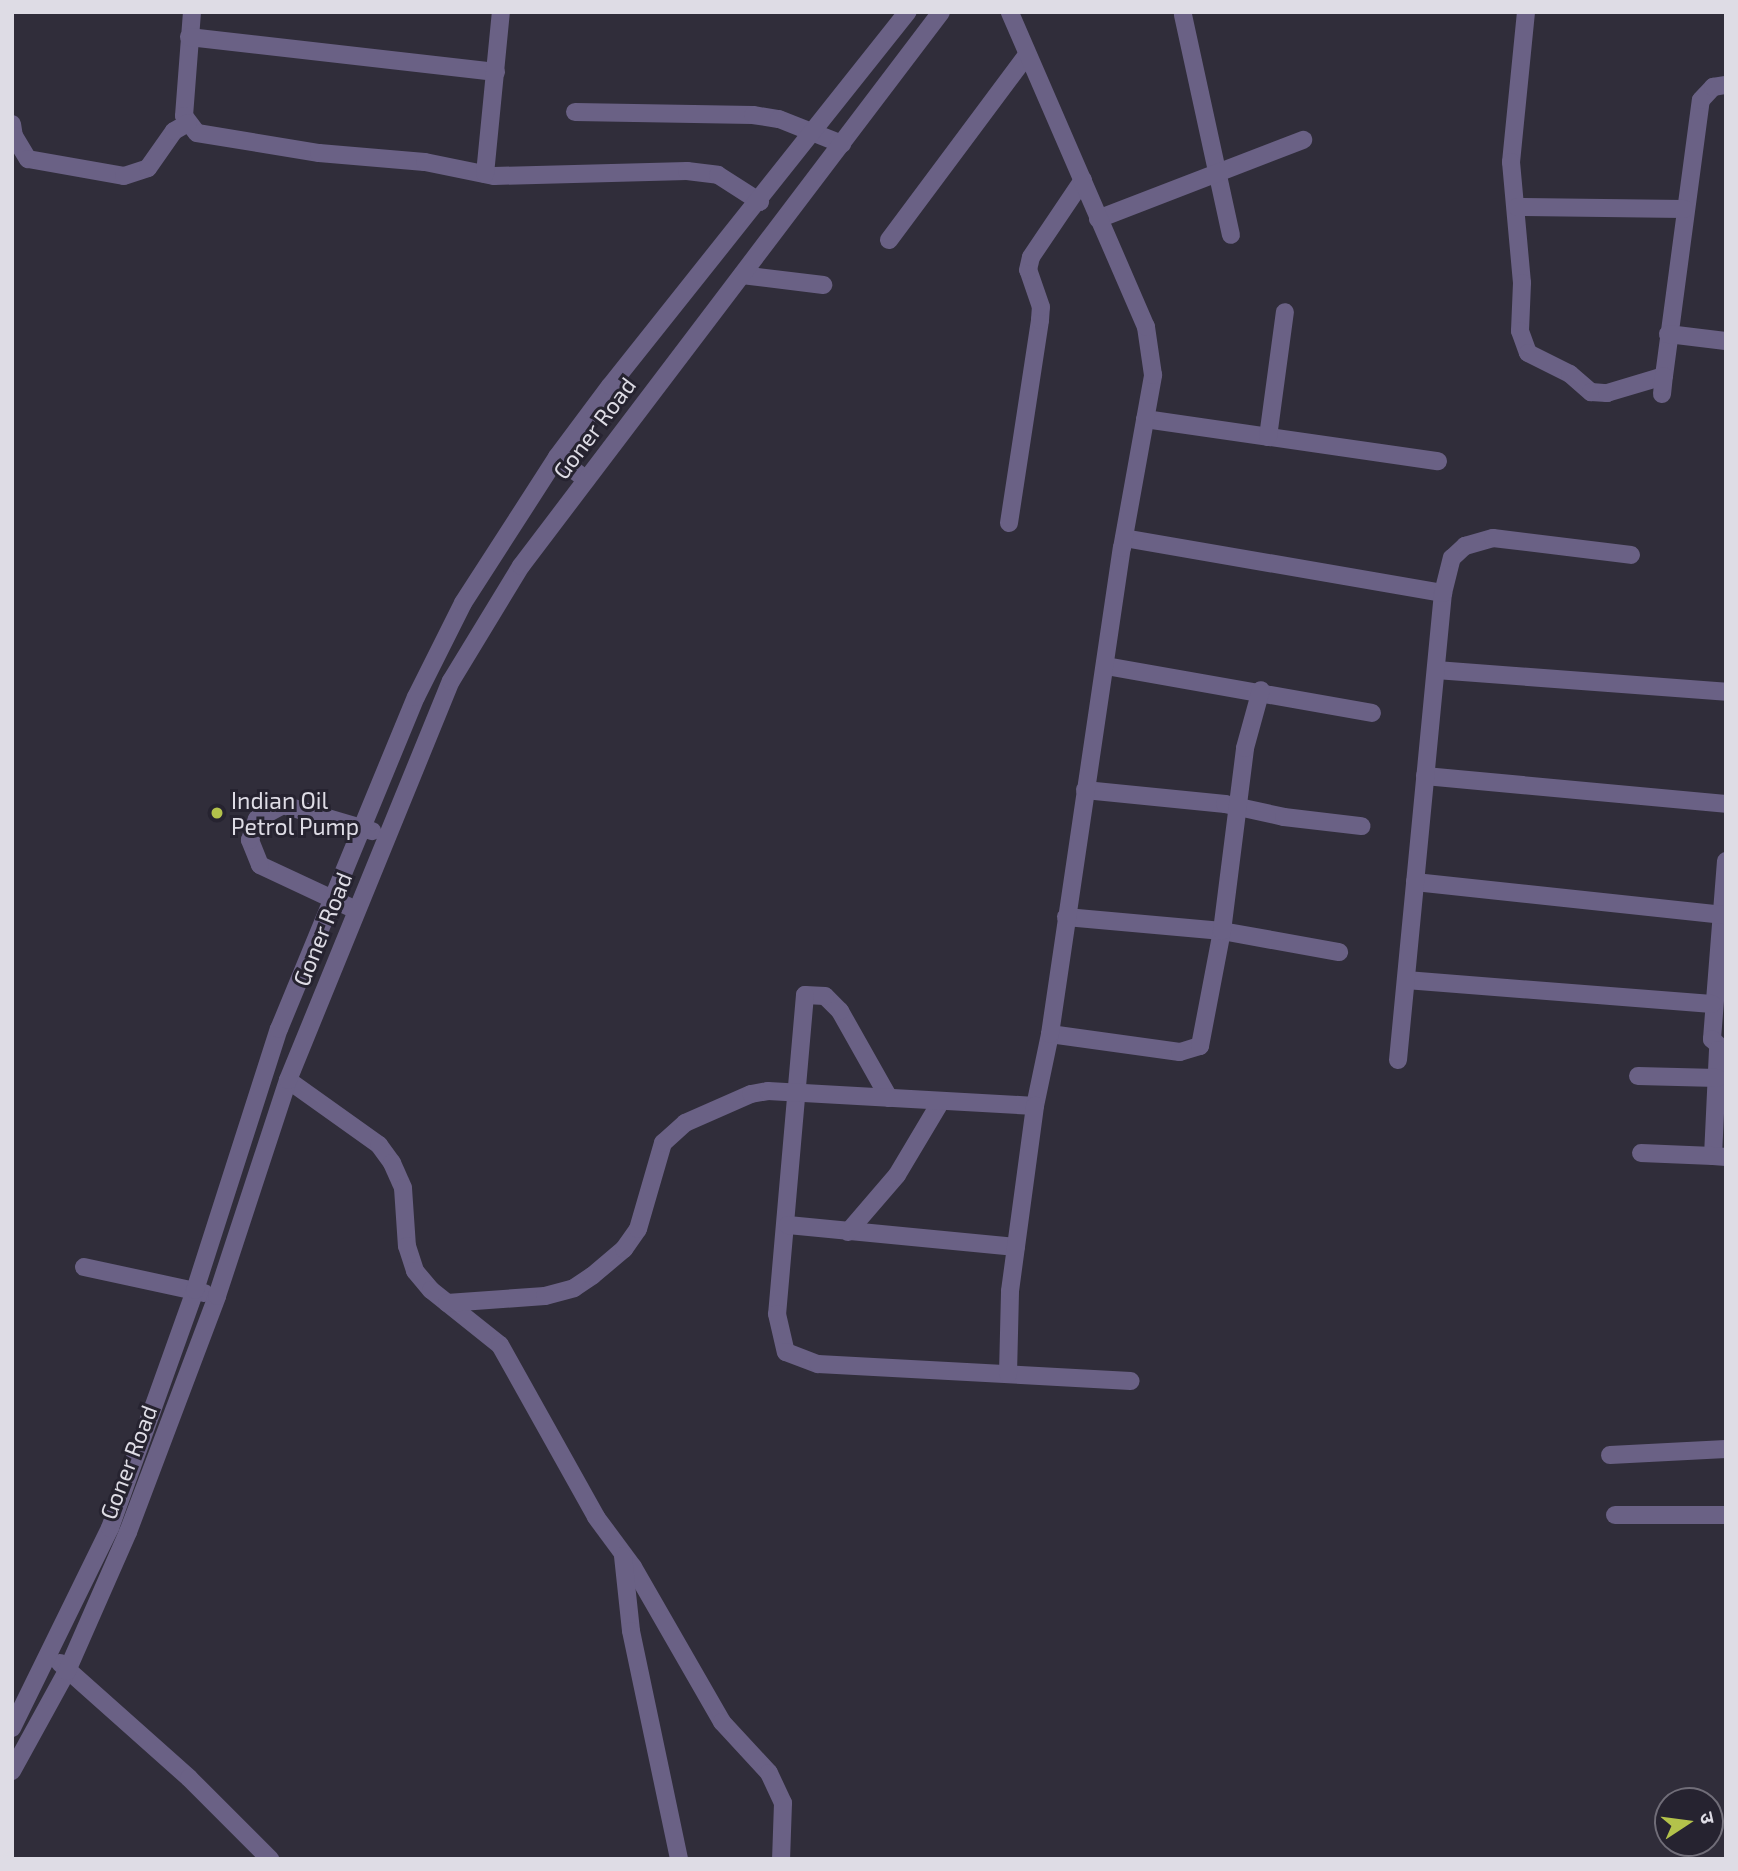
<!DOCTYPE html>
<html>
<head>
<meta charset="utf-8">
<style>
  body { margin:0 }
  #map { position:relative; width:1738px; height:1871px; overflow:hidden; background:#302d3a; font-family:"Exo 2","Noto Sans Devanagari",sans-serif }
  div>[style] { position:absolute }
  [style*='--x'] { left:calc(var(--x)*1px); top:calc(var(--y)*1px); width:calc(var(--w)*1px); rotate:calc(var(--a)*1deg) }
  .minor>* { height:18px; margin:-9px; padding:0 9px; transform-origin:9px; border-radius:9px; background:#6a6185 }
  .dots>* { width:19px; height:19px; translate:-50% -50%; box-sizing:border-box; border:4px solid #262330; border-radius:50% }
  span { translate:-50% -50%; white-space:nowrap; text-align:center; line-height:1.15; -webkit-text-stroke:6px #262330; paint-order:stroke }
  .street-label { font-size:23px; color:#dedce5 }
  .poi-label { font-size:23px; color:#dedce5 }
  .left { translate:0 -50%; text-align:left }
  .frame { position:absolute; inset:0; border:14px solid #dedce5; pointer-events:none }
  .north { position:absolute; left:1654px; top:1787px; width:70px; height:70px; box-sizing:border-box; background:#262330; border:2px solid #706d78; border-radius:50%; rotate:77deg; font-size:19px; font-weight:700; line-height:28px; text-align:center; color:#dedce5 }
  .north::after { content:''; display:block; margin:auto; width:24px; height:32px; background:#b3c24b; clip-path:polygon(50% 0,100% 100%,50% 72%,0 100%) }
</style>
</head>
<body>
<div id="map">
  <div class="minor">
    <div style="--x:192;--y:12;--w:104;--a:94.4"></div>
    <div style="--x:184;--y:116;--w:21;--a:53"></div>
    <div style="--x:197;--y:133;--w:124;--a:9.3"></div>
    <div style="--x:319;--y:153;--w:106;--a:4.9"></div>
    <div style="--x:425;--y:162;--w:70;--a:11.5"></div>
    <div style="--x:494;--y:176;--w:193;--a:-1.5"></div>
    <div style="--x:687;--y:171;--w:31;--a:7"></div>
    <div style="--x:718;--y:175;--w:50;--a:32.7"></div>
    <div style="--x:1526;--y:12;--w:151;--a:95.7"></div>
    <div style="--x:1511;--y:162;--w:121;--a:84.8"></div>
    <div style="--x:1522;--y:283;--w:48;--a:92.4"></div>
    <div style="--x:1520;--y:331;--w:23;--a:70"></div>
    <div style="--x:1528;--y:353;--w:47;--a:26.6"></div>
    <div style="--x:1570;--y:374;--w:28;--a:41"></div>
    <div style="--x:1591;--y:392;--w:16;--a:4"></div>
    <div style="--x:1607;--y:393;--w:59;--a:-16.6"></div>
    <div style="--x:1664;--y:376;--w:278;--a:-82.4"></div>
    <div style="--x:1701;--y:100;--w:18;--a:-47"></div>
    <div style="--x:1713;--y:87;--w:13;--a:-9"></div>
    <div style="--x:1183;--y:15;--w:225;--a:77.7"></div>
    <div style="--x:189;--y:37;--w:309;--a:6.5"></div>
    <div style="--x:575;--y:112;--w:178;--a:1"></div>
    <div style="--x:753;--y:115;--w:26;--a:9"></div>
    <div style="--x:779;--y:119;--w:68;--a:21.6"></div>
    <div style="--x:12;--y:124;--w:12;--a:81"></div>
    <div style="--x:14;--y:136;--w:27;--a:59"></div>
    <div style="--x:28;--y:159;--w:97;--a:10"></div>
    <div style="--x:124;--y:176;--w:25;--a:-18"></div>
    <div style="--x:148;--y:168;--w:45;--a:-54.9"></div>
    <div style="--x:174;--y:131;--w:16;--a:-30"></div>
    <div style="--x:485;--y:174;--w:163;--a:-84.4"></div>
    <div style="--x:1517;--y:207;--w:167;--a:0.7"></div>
    <div style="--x:1098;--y:219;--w:220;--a:-21.1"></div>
    <div style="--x:889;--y:240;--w:231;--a:-53.3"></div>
    <div style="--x:742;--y:275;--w:82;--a:7"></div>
    <div style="--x:1668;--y:334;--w:58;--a:6.9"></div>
    <div style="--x:1662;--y:394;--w:18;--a:-84"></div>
    <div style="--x:1145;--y:419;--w:296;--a:8.2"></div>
    <div style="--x:1268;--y:437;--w:126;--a:-82.3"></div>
    <div style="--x:557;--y:457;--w:37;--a:38"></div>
    <div style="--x:1009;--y:523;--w:205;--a:-81.3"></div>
    <div style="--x:1040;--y:320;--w:13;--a:-86"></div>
    <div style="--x:1041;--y:307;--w:39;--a:-109"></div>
    <div style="--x:1028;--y:270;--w:13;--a:-77"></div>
    <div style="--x:1031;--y:257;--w:93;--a:-56"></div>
    <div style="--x:1124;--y:538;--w:324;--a:9.8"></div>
    <div style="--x:1106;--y:666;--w:270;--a:10"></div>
    <div style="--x:1436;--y:670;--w:291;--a:4.3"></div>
    <div style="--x:1425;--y:776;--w:302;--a:5.3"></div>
    <div style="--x:1085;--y:790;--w:141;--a:5.7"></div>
    <div style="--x:1225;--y:804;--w:60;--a:12.4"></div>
    <div style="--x:1284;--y:817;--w:78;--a:6.7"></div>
    <div style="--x:1726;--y:861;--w:179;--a:94.5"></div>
    <div style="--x:1712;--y:1039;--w:20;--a:45"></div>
    <div style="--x:1415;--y:882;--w:313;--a:6.1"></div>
    <div style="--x:356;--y:910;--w:106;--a:-154.9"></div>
    <div style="--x:260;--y:865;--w:27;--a:-112"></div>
    <div style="--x:250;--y:840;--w:22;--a:-72"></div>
    <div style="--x:257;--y:819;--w:30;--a:-28"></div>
    <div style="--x:283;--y:805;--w:93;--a:16.3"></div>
    <div style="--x:1066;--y:917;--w:157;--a:5.1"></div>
    <div style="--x:1222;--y:931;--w:119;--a:10.2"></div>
    <div style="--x:1406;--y:980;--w:307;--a:4.5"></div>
    <div style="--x:1050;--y:1034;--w:131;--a:7.9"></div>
    <div style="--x:1180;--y:1052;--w:21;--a:-17"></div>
    <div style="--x:1200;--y:1046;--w:117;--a:-79.2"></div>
    <div style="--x:1222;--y:931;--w:184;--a:-82.8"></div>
    <div style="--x:1245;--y:748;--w:60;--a:-74.6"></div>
    <div style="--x:1718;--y:1050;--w:106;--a:92.7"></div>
    <div style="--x:1713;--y:1156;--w:13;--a:4"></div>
    <div style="--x:1398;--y:1060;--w:469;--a:-84.5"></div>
    <div style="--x:1443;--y:593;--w:36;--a:-76"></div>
    <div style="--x:1452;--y:558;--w:18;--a:-43"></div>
    <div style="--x:1465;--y:546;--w:29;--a:-16"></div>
    <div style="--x:1493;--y:538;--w:139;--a:7"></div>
    <div style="--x:1638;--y:1076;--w:79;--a:1.5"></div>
    <div style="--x:288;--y:1080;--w:112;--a:35.5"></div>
    <div style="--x:379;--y:1145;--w:22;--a:54"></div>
    <div style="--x:392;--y:1163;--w:27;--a:66"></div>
    <div style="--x:403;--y:1188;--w:58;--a:86.1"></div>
    <div style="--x:407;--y:1246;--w:26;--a:72"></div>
    <div style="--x:415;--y:1271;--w:25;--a:50"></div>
    <div style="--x:431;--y:1290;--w:88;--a:38.6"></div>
    <div style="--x:500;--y:1345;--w:197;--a:60.8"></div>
    <div style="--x:596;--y:1517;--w:62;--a:53.5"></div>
    <div style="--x:633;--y:1567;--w:179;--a:60.1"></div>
    <div style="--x:722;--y:1722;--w:69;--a:47.3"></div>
    <div style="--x:769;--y:1773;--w:33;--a:65"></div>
    <div style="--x:783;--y:1803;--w:56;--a:92"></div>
    <div style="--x:889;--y:1098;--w:100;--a:-119.4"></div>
    <div style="--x:840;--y:1011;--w:21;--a:-135"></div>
    <div style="--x:825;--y:996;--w:20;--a:-177"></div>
    <div style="--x:805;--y:995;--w:320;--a:95"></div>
    <div style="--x:777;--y:1314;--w:39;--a:77"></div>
    <div style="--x:786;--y:1352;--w:34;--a:21"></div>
    <div style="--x:818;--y:1364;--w:313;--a:3.1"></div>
    <div style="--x:1641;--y:1153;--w:72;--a:2.4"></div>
    <div style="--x:788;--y:1225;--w:229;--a:5.5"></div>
    <div style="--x:848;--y:1232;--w:75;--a:-49.3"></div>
    <div style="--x:897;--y:1175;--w:84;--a:-59.2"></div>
    <div style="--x:84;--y:1267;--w:123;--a:12.2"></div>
    <div style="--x:447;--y:1303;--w:98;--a:-4.1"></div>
    <div style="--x:545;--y:1296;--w:30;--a:-15"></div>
    <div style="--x:574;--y:1288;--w:22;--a:-34"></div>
    <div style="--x:592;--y:1276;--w:42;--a:-40.2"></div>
    <div style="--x:624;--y:1249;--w:24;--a:-55"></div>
    <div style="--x:638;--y:1229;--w:90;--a:-73.8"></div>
    <div style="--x:663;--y:1143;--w:30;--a:-42"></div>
    <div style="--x:685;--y:1123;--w:72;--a:-23.7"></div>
    <div style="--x:751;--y:1094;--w:17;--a:-10"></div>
    <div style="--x:768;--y:1091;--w:267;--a:3.2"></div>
    <div style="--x:1035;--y:1106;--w:74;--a:-78.2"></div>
    <div style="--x:1050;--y:1034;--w:491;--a:-81.6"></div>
    <div style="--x:1122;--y:548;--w:176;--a:-79.8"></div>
    <div style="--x:1153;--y:375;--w:49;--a:-98.3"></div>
    <div style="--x:1146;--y:327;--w:343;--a:-113.4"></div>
    <div style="--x:1008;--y:1374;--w:83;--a:-88.6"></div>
    <div style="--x:1010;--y:1291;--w:187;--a:-82.3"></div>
    <div style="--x:1610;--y:1455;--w:116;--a:-3"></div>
    <div style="--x:1615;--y:1515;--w:111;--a:0"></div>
    <div style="--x:623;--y:1556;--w:75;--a:83.9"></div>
    <div style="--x:631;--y:1631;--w:233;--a:78.1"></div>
    <div style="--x:60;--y:1663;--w:173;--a:41.7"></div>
    <div style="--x:189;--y:1778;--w:115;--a:45"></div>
    <div style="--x:12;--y:1728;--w:223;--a:-63.9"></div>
    <div style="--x:110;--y:1528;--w:253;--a:-70.3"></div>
    <div style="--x:195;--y:1290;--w:274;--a:-72.2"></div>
    <div style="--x:279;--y:1029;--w:359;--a:-67.6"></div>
    <div style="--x:416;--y:697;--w:105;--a:-63.4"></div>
    <div style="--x:463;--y:603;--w:174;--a:-57.2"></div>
    <div style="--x:557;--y:457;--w:89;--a:-53.3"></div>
    <div style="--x:610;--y:386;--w:478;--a:-51.5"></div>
    <div style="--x:12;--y:1771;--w:114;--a:-61.2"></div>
    <div style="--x:67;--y:1671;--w:152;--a:-66.3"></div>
    <div style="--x:128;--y:1532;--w:252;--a:-69.3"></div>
    <div style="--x:217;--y:1296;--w:227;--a:-71.8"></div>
    <div style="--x:288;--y:1080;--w:431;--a:-67.8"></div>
    <div style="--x:451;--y:681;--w:135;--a:-58.7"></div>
    <div style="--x:521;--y:566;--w:695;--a:-52.83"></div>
  </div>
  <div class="dots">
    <div style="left:217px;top:813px;background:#b3c24b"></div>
  </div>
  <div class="street-label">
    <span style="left:594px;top:428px;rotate:-53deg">Goner Road</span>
    <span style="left:322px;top:929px;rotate:-68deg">Goner Road</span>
    <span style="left:128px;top:1462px;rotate:-69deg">Goner Road</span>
  </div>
  <div class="poi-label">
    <span class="left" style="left:231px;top:813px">Indian Oil<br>Petrol Pump</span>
  </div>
  <div class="frame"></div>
  <div class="north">उ</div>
</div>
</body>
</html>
